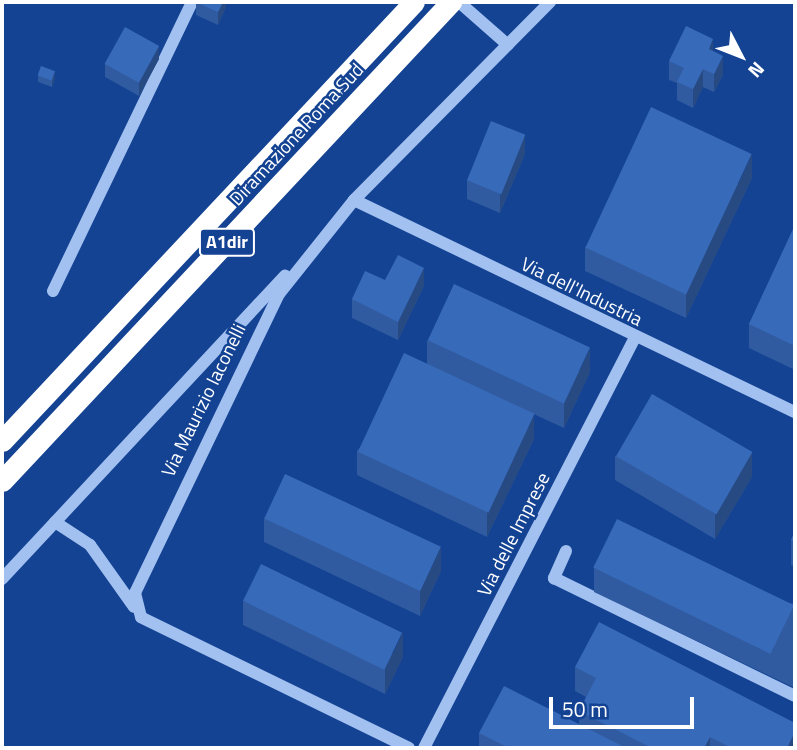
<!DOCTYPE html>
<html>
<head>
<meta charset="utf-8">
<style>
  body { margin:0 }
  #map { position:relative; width:797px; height:750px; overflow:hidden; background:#144393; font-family:"Titillium Web",sans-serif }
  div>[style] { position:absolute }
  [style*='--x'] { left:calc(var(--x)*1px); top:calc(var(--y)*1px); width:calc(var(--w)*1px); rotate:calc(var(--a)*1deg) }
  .minor>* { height:12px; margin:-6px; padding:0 6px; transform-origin:6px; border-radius:6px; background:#a2c1f1 }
  .highway>* { height:21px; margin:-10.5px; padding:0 10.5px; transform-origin:10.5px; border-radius:10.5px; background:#fff }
  .wall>* { inset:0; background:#305ba0 }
  .shaded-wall>* { inset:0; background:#274a82 }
  .building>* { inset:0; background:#386aba; transform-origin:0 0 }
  span { translate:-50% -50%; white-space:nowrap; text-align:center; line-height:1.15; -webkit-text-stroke:5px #144393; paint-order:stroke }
  .shield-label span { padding:2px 5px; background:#144393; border:2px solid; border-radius:5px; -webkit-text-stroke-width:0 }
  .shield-label { font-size:18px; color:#fff; font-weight:700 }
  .street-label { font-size:19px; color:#fff }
  .frame { position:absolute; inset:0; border:4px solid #fff; pointer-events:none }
  .north { position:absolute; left:706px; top:21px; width:70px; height:70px; -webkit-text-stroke:5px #144393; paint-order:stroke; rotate:132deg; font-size:19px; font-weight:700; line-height:28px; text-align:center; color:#fff }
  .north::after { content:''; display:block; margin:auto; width:24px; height:32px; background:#fff; clip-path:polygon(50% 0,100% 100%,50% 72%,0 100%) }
  .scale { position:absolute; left:549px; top:697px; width:145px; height:32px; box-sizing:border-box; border:4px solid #fff; border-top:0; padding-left:9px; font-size:21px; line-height:24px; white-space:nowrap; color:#fff; -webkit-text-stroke:5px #144393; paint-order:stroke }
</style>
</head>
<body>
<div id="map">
  <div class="minor">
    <div style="--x:459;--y:2;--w:65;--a:41.3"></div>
    <div style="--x:354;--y:200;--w:489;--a:25.7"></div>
    <div style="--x:53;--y:291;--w:321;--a:-64.3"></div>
    <div style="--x:55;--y:522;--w:42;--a:33.3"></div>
    <div style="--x:90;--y:545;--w:76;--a:54.6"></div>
    <div style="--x:566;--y:551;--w:30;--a:114"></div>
    <div style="--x:554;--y:578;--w:268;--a:26.1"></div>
    <div style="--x:2;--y:579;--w:415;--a:-47"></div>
    <div style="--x:409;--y:748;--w:298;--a:-154"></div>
    <div style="--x:141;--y:617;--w:25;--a:-104"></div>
    <div style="--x:135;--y:593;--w:332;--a:-64.3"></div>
    <div style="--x:279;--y:294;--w:120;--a:-51.4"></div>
    <div style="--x:354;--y:200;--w:279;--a:-45.3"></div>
    <div style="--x:424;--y:748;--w:461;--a:-62.8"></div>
  </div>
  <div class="highway">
    <div style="--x:2;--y:441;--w:602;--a:-46.82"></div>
    <div style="--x:2;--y:481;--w:657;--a:-46.85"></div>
  </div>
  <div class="wall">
    <div style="clip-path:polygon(196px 2px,226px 2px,226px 7px,218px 25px,196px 15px)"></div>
    <div style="clip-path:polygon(713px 51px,723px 75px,714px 92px,703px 87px,693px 108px,677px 100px,677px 83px,669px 80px,669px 61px)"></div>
    <div style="clip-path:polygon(159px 59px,139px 96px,105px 77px,105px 64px)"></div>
    <div style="clip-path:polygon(38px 76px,55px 78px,52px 87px,38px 82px)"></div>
    <div style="clip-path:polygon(525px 154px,500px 213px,467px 199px,467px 180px)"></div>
    <div style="clip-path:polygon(752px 178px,686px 318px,585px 271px,585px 247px)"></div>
    <div style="clip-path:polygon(795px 225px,795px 370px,749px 348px,749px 324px)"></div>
    <div style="clip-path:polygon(385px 280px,424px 286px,398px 340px,352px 318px,352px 299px)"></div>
    <div style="clip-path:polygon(427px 340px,590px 372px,564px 428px,501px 399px,534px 439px,487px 537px,357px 475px,357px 451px,427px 364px)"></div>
    <div style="clip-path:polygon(615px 456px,752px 477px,715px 539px,615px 480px)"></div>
    <div style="clip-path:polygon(264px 518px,441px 571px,420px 616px,264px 542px)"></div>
    <div style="clip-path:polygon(795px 531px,795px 567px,791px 565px,791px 540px)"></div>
    <div style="clip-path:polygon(594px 568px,795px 604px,795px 688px,594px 592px)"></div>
    <div style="clip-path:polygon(243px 601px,403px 657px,385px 694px,243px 625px)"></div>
    <div style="clip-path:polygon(575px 667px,795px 748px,479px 748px,479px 733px,579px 724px,579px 711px,586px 697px,575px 691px)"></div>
  </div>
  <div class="shaded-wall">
    <div style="clip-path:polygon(223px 2px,226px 2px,226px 7px,218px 25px,218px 12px)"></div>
    <div style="clip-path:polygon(713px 39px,713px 58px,709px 49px)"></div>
    <div style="clip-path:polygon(159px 46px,159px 59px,139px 96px,139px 83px)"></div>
    <div style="clip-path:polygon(723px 56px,723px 75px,714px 92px,714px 74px)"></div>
    <div style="clip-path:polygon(703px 69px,703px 87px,693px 108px,693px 89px)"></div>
    <div style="clip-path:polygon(55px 71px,55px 78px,52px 87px,52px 81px)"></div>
    <div style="clip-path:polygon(525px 135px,525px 154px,500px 213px,500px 194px)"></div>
    <div style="clip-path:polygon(752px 154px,752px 178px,686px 318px,686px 294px)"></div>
    <div style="clip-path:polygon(424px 268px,424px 286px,398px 340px,398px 322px)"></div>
    <div style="clip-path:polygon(590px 348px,590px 372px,564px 428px,564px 404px)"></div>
    <div style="clip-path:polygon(534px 415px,534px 439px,487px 537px,487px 513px)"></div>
    <div style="clip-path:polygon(752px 452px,752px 477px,715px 539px,715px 515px)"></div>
    <div style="clip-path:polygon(441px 547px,441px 571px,420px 616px,420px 591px)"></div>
    <div style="clip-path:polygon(403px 632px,403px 657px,385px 694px,385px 669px)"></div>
    <div style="clip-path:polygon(795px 732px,795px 748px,787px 748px)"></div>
    <div style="clip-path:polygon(710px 737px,710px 748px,704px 748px)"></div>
  </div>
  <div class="building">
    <div style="clip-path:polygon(196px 2px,223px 2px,218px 12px)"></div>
    <div style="clip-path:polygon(686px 26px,713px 39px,709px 49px,723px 56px,714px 74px,703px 69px,693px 89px,677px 82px,684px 68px,669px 61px)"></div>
    <div style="left:125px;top:27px;width:39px;height:42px;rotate:29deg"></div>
    <div style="left:41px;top:66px;width:15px;height:10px;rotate:20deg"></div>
    <div style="left:651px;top:107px;width:111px;height:155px;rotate:25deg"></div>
    <div style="left:491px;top:121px;width:37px;height:64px;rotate:22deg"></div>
    <div style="clip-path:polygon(795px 225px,795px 346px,749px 324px)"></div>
    <div style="clip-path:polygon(398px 255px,424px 268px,398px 322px,352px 299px,365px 271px,385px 280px)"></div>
    <div style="left:454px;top:284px;width:150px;height:62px;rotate:25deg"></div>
    <div style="left:404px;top:353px;width:144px;height:109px;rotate:25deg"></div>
    <div style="left:652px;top:394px;width:116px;height:72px;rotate:30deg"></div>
    <div style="left:285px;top:474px;width:172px;height:49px;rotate:25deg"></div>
    <div style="left:617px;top:519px;width:197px;height:54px;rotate:26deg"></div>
    <div style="clip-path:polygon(795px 531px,795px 542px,791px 540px)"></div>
    <div style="left:261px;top:564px;width:157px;height:41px;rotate:26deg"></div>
    <div style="clip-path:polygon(599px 622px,795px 723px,795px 732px,787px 748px,732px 748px,710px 737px,704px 748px,652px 748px,579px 711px,596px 678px,575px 667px)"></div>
    <div style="clip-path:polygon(504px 686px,626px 748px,509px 748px,479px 733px)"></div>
  </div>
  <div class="shield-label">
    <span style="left:227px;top:242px">A1dir</span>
  </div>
  <div class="street-label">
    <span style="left:296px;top:134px;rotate:-47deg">Diramazione Roma Sud</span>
    <span style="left:582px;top:291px;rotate:26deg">Via dell'Industria</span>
    <span style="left:203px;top:400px;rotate:-64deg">Via Maurizio Iaconelli</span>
    <span style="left:513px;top:534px;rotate:-63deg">Via delle Imprese</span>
  </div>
  <div class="frame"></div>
  <div class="north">N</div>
  <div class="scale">50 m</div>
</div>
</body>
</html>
